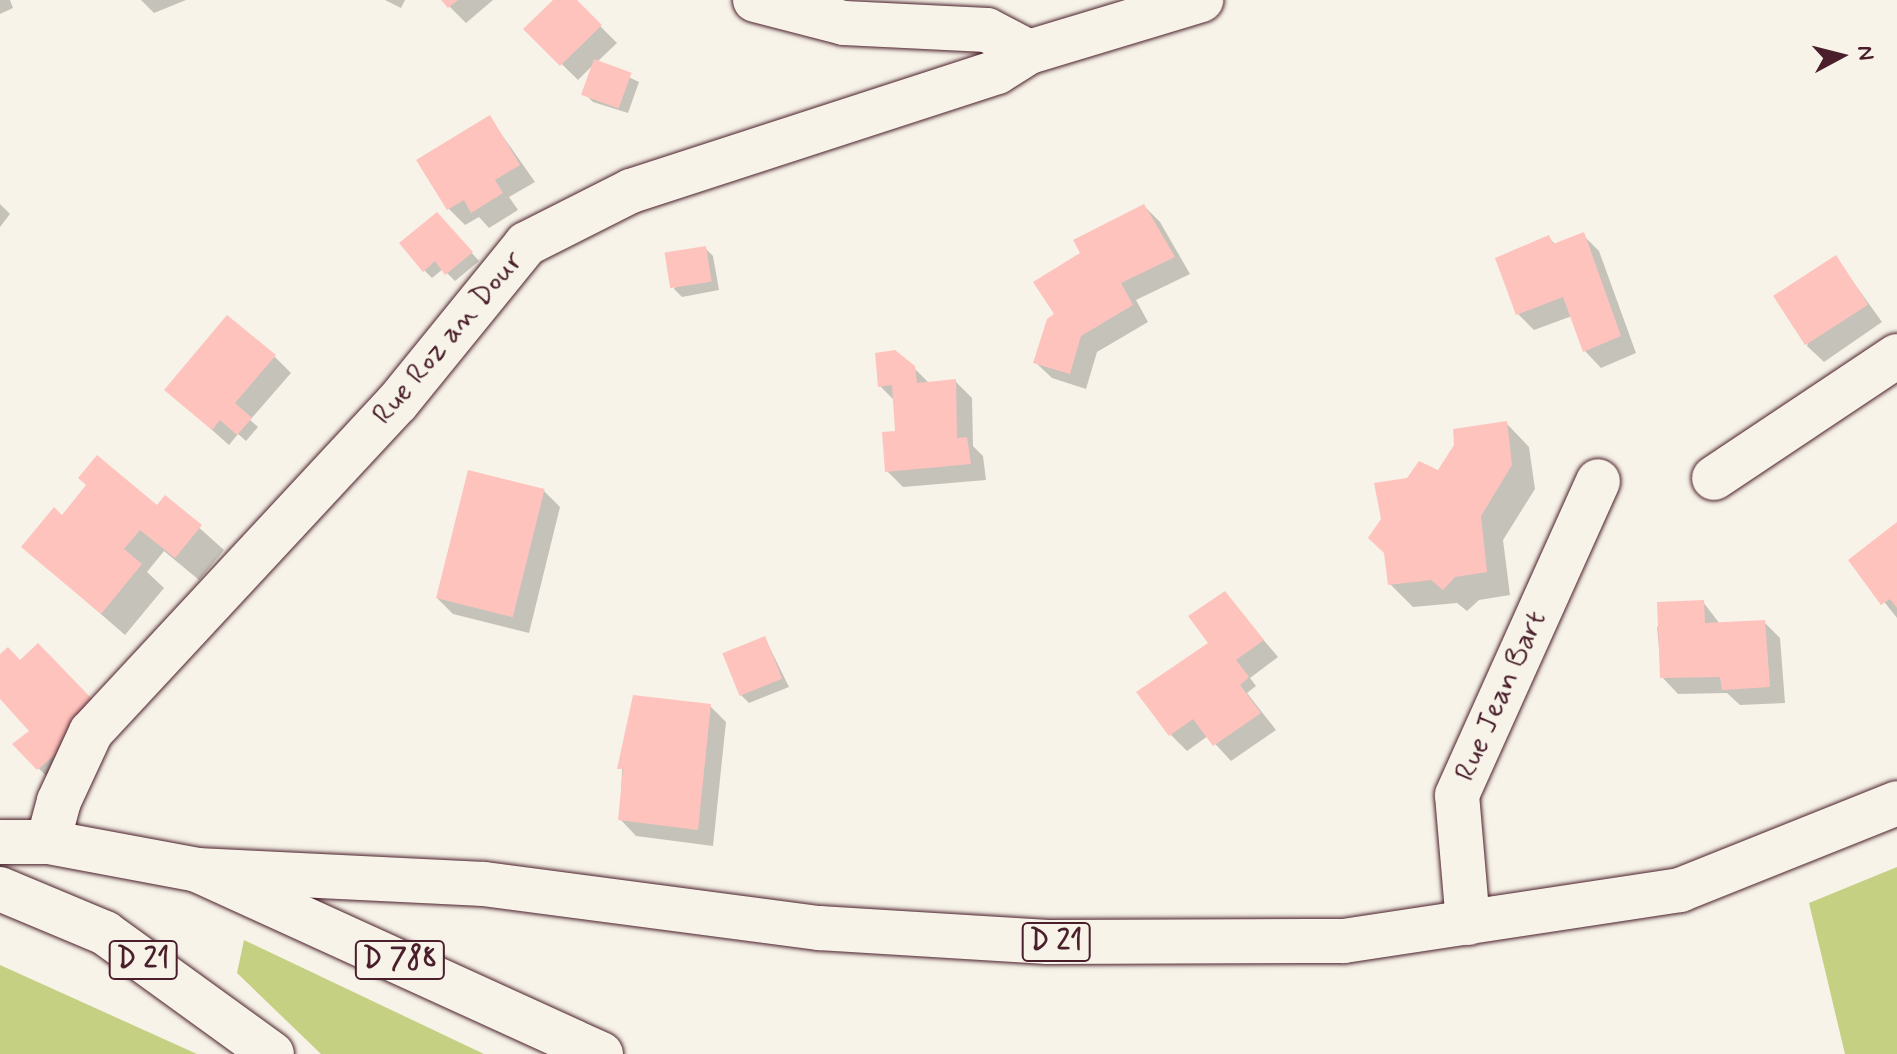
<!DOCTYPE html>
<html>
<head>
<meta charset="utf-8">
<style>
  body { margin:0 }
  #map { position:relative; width:1897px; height:1054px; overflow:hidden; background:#f7f3e8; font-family:Mynerve,sans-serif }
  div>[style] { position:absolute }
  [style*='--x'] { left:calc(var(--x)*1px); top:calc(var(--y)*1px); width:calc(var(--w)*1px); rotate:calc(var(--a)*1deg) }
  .green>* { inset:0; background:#c5d083 }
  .shadow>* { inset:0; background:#0003 }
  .building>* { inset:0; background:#ffc3bd; transform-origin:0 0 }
  .roads { filter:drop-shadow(0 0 2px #4a1f2b) drop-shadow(0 0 2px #4a1f2b) }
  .minor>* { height:44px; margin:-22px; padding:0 22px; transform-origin:22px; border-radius:22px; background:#f7f3e8 }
  .major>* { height:44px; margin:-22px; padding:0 22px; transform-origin:22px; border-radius:22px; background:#f7f3e8 }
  span { translate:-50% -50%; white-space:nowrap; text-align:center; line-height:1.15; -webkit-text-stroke:6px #f7f3e8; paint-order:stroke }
  .shield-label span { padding:2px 6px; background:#f7f3e8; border:2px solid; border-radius:6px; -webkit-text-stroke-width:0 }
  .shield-label { font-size:28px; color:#4a1f2b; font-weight:700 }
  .street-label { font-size:30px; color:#4a1f2b }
  .north { position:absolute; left:1801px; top:16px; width:80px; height:80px; -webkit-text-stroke:6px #f7f3e8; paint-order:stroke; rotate:83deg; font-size:22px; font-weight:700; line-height:32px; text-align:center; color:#4a1f2b }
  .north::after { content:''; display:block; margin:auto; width:28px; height:36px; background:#4a1f2b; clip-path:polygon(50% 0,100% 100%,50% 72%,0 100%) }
</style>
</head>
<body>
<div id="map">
  <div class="green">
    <div style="clip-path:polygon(1897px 867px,1897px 1054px,1845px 1054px,1809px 903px)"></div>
    <div style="clip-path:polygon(244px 940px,484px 1054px,321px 1054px,237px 973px)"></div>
    <div style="clip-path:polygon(0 965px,197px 1054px,0 1054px)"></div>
  </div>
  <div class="shadow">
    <div style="clip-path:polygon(0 0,10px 0,13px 8px,0 14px)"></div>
    <div style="clip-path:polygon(141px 0,186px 0,154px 13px)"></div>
    <div style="clip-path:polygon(385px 0,405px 0,401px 8px)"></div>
    <div style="clip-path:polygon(443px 0,493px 0,466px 23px)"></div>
    <div style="clip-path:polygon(556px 0,574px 0,617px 43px,597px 62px,639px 82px,628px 113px,593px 102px,585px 94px,594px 64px,578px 80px,526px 29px)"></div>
    <div style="clip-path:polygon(490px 118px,535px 182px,509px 197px,518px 210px,489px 228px,479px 217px,465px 225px,449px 209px)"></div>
    <div style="clip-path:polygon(0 204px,10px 214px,0 227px)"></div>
    <div style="clip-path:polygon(1144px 206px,1160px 222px,1190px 274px,1136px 300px,1148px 322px,1097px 352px,1086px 389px,1052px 378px,1035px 362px,1083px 253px)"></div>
    <div style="clip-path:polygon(444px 222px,479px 261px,455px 281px,443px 269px,432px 278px,424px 270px)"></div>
    <div style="clip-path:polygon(1583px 235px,1599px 251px,1636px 353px,1601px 368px,1585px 351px,1572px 316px,1534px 330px,1518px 314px,1549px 238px,1556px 245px)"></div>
    <div style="clip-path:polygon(705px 248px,713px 256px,719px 290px,682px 297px,674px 289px)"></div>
    <div style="clip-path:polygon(1836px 258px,1882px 322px,1824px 362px,1807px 346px)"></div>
    <div style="clip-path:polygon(275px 357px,291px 373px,250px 420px,258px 427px,246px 441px,238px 434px,229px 445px,167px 390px)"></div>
    <div style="clip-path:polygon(913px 367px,930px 384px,955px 381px,972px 398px,973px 446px,983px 456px,986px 480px,903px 487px,887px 471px,898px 433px,895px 401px,880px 386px)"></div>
    <div style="clip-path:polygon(1506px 423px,1529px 447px,1535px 489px,1503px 540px,1510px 595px,1479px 600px,1467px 611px,1457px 603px,1413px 607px,1390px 584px,1438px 472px)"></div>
    <div style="clip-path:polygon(544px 491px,560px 507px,529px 633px,453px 614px,437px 598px)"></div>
    <div style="clip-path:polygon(166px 498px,224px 550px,199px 580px,164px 551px,147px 572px,164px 588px,125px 635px,24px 547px,62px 518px,158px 508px)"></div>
    <div style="clip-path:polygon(1897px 525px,1897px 618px,1851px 560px)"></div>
    <div style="clip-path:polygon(1224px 593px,1278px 657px,1250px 678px,1256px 686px,1247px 693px,1276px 730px,1231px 761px,1208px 736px,1187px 751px,1171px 735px,1211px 643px)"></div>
    <div style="clip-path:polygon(1703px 602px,1720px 624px,1764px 622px,1780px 638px,1785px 703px,1740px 705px,1727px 693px,1678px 694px,1662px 677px,1657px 627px)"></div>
    <div style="clip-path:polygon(765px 638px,789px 687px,749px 703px,741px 695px)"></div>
    <div style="clip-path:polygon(0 657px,75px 719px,55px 785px,15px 744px,32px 731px,0 696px)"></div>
    <div style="clip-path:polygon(710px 706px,726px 722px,713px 846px,636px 836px,620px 819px,623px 747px)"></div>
  </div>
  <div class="building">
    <div style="clip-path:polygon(441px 0,458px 0,448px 8px)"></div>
    <div style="clip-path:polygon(553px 0,577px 0,602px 25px,560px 66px,523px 29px)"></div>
    <div style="left:594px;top:59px;width:40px;height:38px;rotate:20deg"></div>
    <div style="clip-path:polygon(490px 115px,520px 165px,495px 180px,503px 193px,471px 213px,464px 200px,447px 210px,416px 160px)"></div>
    <div style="clip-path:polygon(1144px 204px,1175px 257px,1121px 283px,1133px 305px,1081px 336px,1070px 374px,1033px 363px,1047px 319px,1054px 314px,1033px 282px,1080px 253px,1073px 240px)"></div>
    <div style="clip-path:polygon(437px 212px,473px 252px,445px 275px,435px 261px,423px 272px,399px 243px)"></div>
    <div style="clip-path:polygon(1584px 232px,1621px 336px,1583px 352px,1563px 297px,1516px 315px,1495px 258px,1549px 235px,1553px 244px)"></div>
    <div style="left:706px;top:246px;width:36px;height:42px;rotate:81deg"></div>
    <div style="left:1836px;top:255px;width:59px;height:75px;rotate:57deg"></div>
    <div style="clip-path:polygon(227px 315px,276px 355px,235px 403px,252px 418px,237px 435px,220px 420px,212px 430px,164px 390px)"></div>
    <div style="clip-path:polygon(895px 350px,915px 366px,917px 383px,956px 379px,957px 438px,967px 437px,971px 464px,885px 472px,882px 432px,895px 431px,892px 385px,878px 387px,875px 353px)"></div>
    <div style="clip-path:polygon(1507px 421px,1512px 465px,1481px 516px,1487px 572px,1455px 577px,1443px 590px,1431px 580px,1388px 585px,1384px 553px,1368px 538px,1381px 519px,1374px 483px,1407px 478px,1419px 461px,1438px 470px,1454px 445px,1453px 429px)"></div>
    <div style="clip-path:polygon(97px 455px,157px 505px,165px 495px,202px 525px,175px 558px,140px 530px,124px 549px,142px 564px,101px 614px,21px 547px,54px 507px,62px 515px,86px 485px,78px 478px)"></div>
    <div style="left:468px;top:470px;width:79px;height:132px;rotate:14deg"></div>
    <div style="clip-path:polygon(1897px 522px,1897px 608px,1890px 599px,1881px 605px,1848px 560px)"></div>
    <div style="clip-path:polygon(1225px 591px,1264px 640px,1236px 660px,1249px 677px,1240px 685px,1261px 713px,1213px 746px,1193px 719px,1169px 736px,1136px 692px,1208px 643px,1188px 616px)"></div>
    <div style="clip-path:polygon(1704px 600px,1705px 623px,1765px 620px,1770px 687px,1722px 690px,1720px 677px,1660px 678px,1657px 602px)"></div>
    <div style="left:765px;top:636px;width:46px;height:46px;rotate:68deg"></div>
    <div style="clip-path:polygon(38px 643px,95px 702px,82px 732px,37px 770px,12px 744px,29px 731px,0 699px,0 654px,8px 647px,20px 660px)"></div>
    <div style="clip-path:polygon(633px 695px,711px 704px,698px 830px,618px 820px,623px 769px,617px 769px)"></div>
  </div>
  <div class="roads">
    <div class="minor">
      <div style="--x:755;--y:0;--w:92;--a:14.5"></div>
      <div style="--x:844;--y:23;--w:143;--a:2.8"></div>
      <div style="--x:987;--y:30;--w:47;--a:27.6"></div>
      <div style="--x:1714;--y:478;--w:220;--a:-33.7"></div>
      <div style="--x:48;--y:842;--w:42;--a:-75"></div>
      <div style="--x:59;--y:801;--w:76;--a:-65.1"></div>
      <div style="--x:91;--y:732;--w:449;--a:-47.1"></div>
      <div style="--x:397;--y:403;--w:205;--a:-50.9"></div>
      <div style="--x:526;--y:244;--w:118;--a:-26.8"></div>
      <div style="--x:631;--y:191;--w:385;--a:-18"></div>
      <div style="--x:997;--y:72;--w:38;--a:-32"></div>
      <div style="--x:1029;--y:52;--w:180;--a:-16.8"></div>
      <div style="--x:1468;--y:923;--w:128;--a:-94.9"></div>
      <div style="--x:1457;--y:795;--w:344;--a:-65.8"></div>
    </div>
    <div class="major">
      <div style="--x:0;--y:842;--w:48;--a:0"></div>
      <div style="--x:48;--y:842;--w:152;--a:10.6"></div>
      <div style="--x:197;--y:870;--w:444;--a:24.5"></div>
      <div style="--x:197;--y:870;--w:287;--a:2.8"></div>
      <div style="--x:484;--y:884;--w:338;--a:7.5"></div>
      <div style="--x:819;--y:928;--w:229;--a:3.5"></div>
      <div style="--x:1048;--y:942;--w:296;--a:-0.2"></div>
      <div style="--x:1344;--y:941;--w:340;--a:-8.6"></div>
      <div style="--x:1680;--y:890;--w:234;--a:-21.8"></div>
      <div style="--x:0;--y:889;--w:114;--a:22.7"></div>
      <div style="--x:105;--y:933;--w:206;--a:35.9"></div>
    </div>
  </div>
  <div class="shield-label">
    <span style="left:1056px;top:942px">D 21</span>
    <span style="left:143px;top:960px">D 21</span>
    <span style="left:400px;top:960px">D 788</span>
  </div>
  <div class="street-label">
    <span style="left:448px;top:338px;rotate:-50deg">Rue Roz an Dour</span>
    <span style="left:1501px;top:696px;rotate:-66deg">Rue Jean Bart</span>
  </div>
  <div class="north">N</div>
</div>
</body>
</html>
